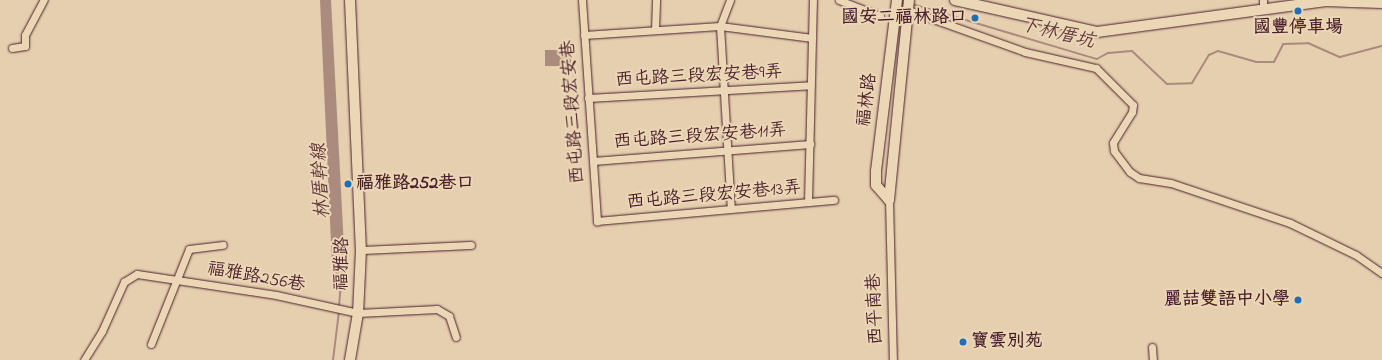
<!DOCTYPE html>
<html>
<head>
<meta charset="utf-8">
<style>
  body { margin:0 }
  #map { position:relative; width:1382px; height:360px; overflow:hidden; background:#e5cfaf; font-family:"Indie Flower","LXGW WenKai TC",sans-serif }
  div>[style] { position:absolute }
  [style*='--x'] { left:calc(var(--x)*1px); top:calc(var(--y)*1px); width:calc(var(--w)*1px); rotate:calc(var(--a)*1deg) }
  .water>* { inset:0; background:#aa8b7d; transform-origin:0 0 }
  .stream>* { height:2px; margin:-1px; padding:0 1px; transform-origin:1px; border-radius:1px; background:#aa8b7d }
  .roads { filter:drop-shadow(0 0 1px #4a1f2b) drop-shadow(0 0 1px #4a1f2b) }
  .street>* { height:7px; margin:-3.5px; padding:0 3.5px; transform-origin:3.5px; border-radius:3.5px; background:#ebd6b5 }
  .secondary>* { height:10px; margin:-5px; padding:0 5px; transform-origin:5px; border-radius:5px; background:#ebd6b5 }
  .dots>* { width:11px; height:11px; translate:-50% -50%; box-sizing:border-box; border:2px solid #ebd6b5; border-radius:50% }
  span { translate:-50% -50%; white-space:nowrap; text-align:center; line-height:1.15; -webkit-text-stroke:4px #ebd6b5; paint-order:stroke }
  .poi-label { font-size:18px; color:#4a1f2b; font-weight:700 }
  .right { translate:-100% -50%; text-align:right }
  .left { translate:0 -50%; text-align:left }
  .street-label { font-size:18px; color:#4a1f2b }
  .water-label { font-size:19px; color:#623a40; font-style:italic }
</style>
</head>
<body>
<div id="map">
  <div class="water">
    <div style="clip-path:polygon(320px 0,331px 0,346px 286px,333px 286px)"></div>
    <div style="left:571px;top:50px;width:16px;height:26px;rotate:90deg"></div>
  </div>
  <div class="stream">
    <div style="--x:912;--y:4;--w:193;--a:16.6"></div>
    <div style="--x:1097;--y:59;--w:13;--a:-29"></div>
    <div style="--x:1108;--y:53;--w:24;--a:-5"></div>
    <div style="--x:1132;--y:51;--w:48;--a:43.3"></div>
    <div style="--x:1167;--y:84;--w:25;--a:-2"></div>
    <div style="--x:1192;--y:83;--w:33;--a:-59"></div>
    <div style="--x:1209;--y:55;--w:10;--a:-24"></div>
    <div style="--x:1218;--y:51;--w:40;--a:16"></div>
    <div style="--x:1256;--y:62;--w:18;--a:0"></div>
    <div style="--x:1274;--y:62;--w:20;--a:-63"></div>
    <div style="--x:1283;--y:44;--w:25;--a:-2"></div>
    <div style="--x:1308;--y:43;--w:35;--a:24"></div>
    <div style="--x:1340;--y:57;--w:43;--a:-14.7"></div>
    <div style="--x:339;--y:306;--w:21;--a:-85"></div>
    <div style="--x:333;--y:360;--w:49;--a:-83"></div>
  </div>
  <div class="roads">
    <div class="street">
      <div style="--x:582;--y:0;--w:222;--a:86.1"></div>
      <div style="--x:597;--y:221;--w:238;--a:-5.1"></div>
      <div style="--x:730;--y:0;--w:28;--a:111"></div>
      <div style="--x:720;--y:26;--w:183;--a:86.6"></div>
      <div style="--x:839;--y:0;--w:44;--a:21.3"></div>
      <div style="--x:1263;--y:0;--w:9;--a:90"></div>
      <div style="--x:908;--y:10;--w:124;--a:19.7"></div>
      <div style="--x:1025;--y:52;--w:73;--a:12.7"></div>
      <div style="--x:1096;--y:68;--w:52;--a:45"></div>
      <div style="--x:1133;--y:105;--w:7;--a:98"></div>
      <div style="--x:1132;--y:112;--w:36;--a:122"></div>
      <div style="--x:1113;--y:143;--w:8;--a:83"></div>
      <div style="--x:1114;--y:151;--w:26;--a:53"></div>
      <div style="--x:1130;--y:172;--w:11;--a:34"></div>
      <div style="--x:1139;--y:178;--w:32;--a:9"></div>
      <div style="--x:1171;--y:183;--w:126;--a:18.6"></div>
      <div style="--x:1290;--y:223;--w:73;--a:25.9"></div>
      <div style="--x:1356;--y:255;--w:32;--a:35"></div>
      <div style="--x:655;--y:30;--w:30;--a:-88"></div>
      <div style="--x:584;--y:35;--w:136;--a:-3.8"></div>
      <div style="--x:720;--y:26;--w:93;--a:7.4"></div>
      <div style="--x:12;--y:48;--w:13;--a:-9"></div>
      <div style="--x:25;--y:46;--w:11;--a:-90"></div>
      <div style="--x:25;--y:35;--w:40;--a:-62"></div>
      <div style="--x:588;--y:98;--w:223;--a:-3.3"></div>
      <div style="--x:593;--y:161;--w:218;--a:-4.5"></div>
      <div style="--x:889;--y:200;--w:160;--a:88.6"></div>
      <div style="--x:808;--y:202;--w:202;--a:-88.6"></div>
      <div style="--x:361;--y:250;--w:110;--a:-2.6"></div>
      <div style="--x:151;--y:344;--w:102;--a:-68.2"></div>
      <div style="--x:189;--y:249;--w:34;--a:-7"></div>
      <div style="--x:1152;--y:347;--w:13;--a:86"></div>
      <div style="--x:84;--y:360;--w:34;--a:-58"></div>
      <div style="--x:102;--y:331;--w:54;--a:-65.8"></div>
      <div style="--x:124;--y:282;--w:15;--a:-32"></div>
      <div style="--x:137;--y:274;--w:141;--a:8.6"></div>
      <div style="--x:276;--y:295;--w:84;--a:12.4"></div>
      <div style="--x:358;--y:313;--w:79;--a:-2.9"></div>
      <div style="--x:437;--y:309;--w:14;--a:30"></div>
      <div style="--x:449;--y:316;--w:22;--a:72"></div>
    </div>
    <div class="secondary">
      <div style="--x:350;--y:0;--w:250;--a:87.5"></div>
      <div style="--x:361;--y:250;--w:63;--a:92.7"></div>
      <div style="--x:358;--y:313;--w:48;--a:99.7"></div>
      <div style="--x:955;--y:0;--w:146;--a:12.7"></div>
      <div style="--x:1097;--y:32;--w:231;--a:-7.7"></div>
      <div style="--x:1326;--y:1;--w:56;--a:2"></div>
      <div style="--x:889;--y:200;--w:20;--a:-131"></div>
      <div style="--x:876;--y:185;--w:14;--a:-90"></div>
      <div style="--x:876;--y:171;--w:172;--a:-83"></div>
      <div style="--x:889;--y:200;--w:201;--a:-84.3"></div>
    </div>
  </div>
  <div class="dots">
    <div style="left:1298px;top:11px;background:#1f6fb2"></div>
    <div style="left:975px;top:18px;background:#1f6fb2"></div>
    <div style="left:348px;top:184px;background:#1f6fb2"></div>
    <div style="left:1298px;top:300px;background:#1f6fb2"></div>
    <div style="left:963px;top:342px;background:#1f6fb2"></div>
  </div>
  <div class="poi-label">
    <span class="right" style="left:967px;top:18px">國安二福林路口</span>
    <span style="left:1298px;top:28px">國豐停車場</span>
    <span class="left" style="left:356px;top:184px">福雅路252巷口</span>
    <span class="right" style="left:1290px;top:300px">麗喆雙語中小學</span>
    <span class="left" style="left:971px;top:342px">寶雲別苑</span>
  </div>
  <div class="street-label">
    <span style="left:699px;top:77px;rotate:-3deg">西屯路三段宏安巷9弄</span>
    <span style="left:868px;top:100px;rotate:-83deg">福林路</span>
    <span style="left:574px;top:112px;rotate:-94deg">西屯路三段宏安巷</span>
    <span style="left:700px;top:137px;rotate:-4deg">西屯路三段宏安巷11弄</span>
    <span style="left:714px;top:196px;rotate:-5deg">西屯路三段宏安巷13弄</span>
    <span style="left:343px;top:264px;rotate:-89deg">福雅路</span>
    <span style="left:256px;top:278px;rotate:10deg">福雅路256巷</span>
    <span style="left:876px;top:309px;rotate:-92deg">西平南巷</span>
  </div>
  <div class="water-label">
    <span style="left:1057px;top:34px;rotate:14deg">下林厝坑</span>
    <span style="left:322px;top:181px;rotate:-93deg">林厝幹線</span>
  </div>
</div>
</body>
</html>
